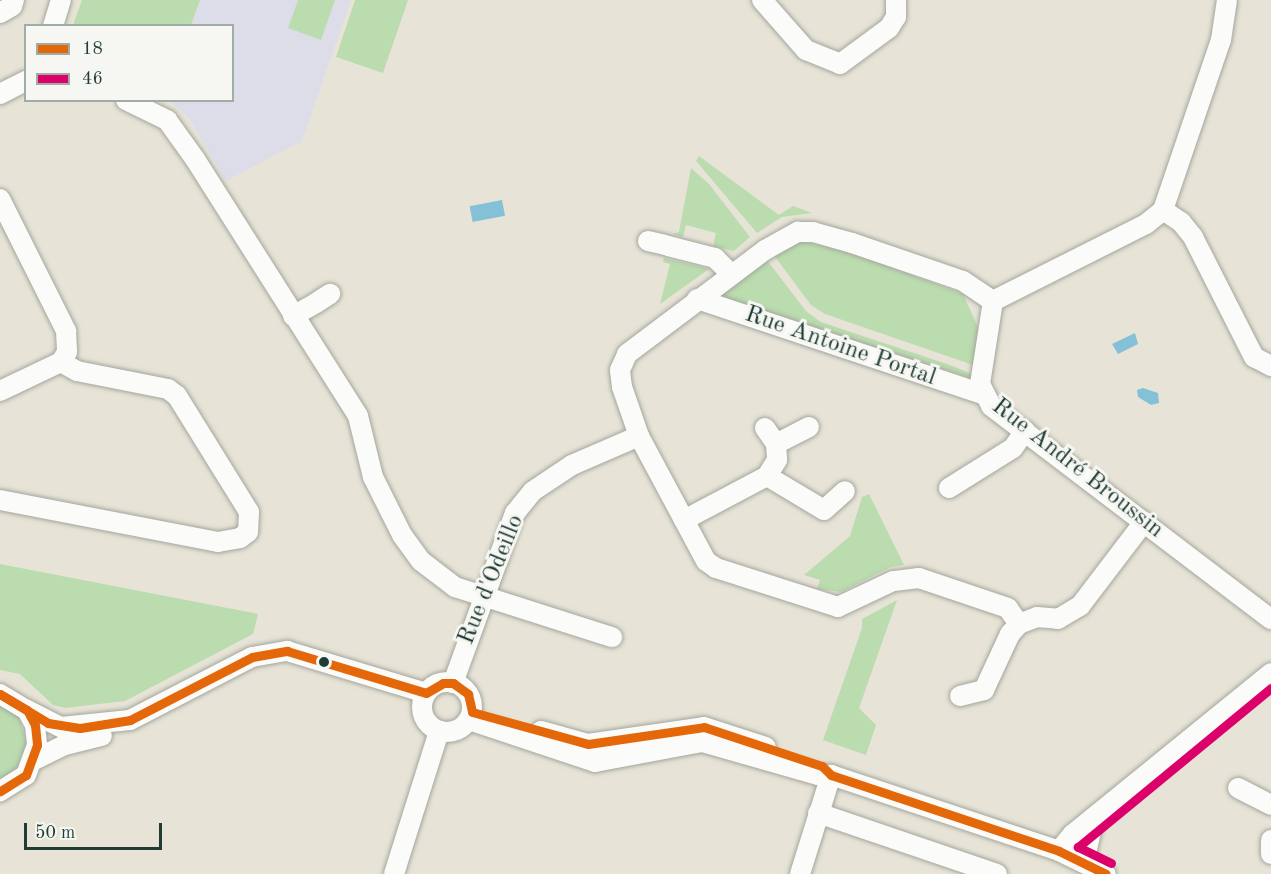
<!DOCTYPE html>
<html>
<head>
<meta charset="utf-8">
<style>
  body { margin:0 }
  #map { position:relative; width:1271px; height:874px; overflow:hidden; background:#e7e4d7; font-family:"Old Standard TT",serif }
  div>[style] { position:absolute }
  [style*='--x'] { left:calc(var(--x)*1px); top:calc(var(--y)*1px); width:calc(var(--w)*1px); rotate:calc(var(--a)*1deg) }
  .built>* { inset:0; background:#ddddea }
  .green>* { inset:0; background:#badcae }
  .water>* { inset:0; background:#84c0d6; transform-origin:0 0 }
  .roads { filter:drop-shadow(0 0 2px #a4a69d) drop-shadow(0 0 2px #a4a69d) }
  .minor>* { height:20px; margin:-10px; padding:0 10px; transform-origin:10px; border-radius:10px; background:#fbfbf9 }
  .minor>.ring { margin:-10px; padding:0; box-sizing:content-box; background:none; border:20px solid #fbfbf9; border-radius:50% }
  .bus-1>* { height:9px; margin:-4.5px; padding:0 4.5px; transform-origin:4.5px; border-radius:4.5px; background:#e46809 }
  .bus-2>* { height:9px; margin:-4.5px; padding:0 4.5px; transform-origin:4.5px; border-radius:4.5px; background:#dc006b }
  .dots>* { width:16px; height:16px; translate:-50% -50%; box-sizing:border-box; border:3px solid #f6f6f2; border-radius:50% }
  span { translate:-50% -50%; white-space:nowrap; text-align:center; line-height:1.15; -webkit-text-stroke:6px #f6f6f2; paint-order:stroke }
  .street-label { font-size:24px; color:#1f3d34 }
  .legend { position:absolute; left:24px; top:24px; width:210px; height:78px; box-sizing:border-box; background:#f6f6f2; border:2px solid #a0aca6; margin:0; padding:8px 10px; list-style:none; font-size:18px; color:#1f3d34 }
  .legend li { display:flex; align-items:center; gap:12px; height:30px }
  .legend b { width:30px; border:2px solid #a0aca6 }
  .scale { position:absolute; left:24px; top:823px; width:138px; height:27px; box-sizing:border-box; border:3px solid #1f3d34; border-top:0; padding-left:8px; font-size:18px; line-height:21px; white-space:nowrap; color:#1f3d34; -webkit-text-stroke:4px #f6f6f2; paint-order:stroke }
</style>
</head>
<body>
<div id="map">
  <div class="built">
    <div style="clip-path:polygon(200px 0,351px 0,302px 141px,226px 181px,189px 118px,170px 101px,232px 100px,232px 26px,191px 25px)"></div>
  </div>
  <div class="green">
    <div style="clip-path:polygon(82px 0,200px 0,191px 25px,73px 25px)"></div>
    <div style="clip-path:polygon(298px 0,335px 0,321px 40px,288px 28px)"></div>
    <div style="clip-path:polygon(355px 0,408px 0,383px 73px,336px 57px)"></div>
    <div style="clip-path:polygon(699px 156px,779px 215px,793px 206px,812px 213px,782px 217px,757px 233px,696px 161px)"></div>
    <div style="clip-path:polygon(691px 168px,709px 184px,750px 237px,734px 251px,713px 246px,716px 233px,686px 225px,683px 237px,672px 234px,679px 232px)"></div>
    <div style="clip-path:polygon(802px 241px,855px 254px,963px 294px,980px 332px,973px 365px,825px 314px,811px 305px,773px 254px)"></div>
    <div style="clip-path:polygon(664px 258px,709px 269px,660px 304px,670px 264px,663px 262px)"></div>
    <div style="clip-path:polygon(766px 259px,806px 311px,821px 322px,950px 365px,972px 374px,971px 378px,717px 296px)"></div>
    <div style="clip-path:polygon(869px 494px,904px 565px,891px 567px,841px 592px,817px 589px,820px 580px,804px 575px,850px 536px,862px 497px)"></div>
    <div style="clip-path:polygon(0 564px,258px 614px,253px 634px,125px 701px,65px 708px,53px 705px,20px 674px,0 670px)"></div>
    <div style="clip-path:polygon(897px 600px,859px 708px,876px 725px,866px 755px,823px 740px,862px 628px,862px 619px)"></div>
    <div style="clip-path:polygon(0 703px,18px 715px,27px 742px,17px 768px,0 779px)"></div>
  </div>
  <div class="water">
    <div style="left:502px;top:200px;width:16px;height:33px;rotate:79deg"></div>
    <div style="clip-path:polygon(1135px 333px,1138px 344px,1118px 354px,1112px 344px)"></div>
    <div style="clip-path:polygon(1143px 388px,1158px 393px,1159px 403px,1151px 405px,1138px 397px,1137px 390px)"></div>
  </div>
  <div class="roads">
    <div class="minor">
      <div style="--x:762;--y:0;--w:67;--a:48.7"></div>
      <div style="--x:806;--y:50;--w:37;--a:22"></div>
      <div style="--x:840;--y:64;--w:61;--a:-36.3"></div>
      <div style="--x:889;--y:28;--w:13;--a:-58"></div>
      <div style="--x:896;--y:17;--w:17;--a:-90"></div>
      <div style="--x:0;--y:13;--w:14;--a:-30"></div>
      <div style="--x:12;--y:6;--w:6;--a:-72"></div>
      <div style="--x:53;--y:26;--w:27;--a:-73"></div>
      <div style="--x:0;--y:94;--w:29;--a:-27"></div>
      <div style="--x:126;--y:100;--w:46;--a:26"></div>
      <div style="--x:167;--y:120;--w:48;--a:54.3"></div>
      <div style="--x:195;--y:159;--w:304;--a:57.6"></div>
      <div style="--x:358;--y:416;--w:63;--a:76.2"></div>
      <div style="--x:373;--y:477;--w:65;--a:63.4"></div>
      <div style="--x:402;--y:535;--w:32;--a:54"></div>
      <div style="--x:421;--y:561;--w:43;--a:37.4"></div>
      <div style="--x:455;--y:587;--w:165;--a:17.7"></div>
      <div style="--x:0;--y:199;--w:148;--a:63.4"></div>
      <div style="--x:66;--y:331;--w:21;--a:87"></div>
      <div style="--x:67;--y:352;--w:12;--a:121"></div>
      <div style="--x:1163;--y:210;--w:22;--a:34"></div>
      <div style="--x:1181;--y:222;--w:19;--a:51"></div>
      <div style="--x:1193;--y:237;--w:135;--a:63.1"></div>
      <div style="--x:1254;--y:357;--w:19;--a:28"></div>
      <div style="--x:648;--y:241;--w:17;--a:13"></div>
      <div style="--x:668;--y:246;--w:49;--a:14.3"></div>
      <div style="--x:715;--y:258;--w:23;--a:45"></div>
      <div style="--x:697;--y:299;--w:301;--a:18.4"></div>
      <div style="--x:993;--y:301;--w:171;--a:-26.7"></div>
      <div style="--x:1146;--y:224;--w:22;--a:-39"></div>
      <div style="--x:1163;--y:210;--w:180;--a:-71.2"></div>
      <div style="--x:1221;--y:40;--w:40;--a:-81.5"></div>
      <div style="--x:316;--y:303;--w:17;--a:-33"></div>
      <div style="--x:293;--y:316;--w:23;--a:-29"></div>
      <div style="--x:0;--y:391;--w:68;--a:-25.4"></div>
      <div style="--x:809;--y:427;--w:37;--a:153"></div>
      <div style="--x:776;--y:444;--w:16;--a:86"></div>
      <div style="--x:777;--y:460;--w:19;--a:122"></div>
      <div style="--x:767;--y:476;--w:66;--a:30.8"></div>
      <div style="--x:824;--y:510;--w:28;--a:-42"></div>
      <div style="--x:765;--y:428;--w:19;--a:55"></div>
      <div style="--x:949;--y:488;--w:75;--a:-32"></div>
      <div style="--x:1013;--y:448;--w:21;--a:-55"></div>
      <div style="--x:0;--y:500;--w:222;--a:10.9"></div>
      <div style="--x:218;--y:542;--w:22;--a:-10"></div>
      <div style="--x:240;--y:538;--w:10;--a:-37"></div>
      <div style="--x:248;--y:532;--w:20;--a:-87"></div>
      <div style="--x:249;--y:512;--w:137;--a:-121.8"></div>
      <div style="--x:177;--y:396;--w:11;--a:-142"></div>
      <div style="--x:168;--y:389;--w:93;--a:-168.8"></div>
      <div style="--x:77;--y:371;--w:18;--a:-151"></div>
      <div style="--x:684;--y:520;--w:94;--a:-27.9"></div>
      <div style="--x:1019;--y:624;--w:19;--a:-125"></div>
      <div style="--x:1008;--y:608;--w:94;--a:-161.4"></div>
      <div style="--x:919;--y:578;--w:26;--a:173"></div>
      <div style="--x:893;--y:581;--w:61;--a:154.7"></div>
      <div style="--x:838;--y:607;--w:128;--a:-162.3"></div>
      <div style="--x:716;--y:568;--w:12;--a:-145"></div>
      <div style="--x:706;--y:561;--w:142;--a:-118.2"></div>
      <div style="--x:639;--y:436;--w:52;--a:-109.1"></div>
      <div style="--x:622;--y:387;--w:17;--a:-97"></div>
      <div style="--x:620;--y:370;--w:17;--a:-66"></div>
      <div style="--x:627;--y:354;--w:173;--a:-37"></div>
      <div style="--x:765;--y:250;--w:38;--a:-29"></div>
      <div style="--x:798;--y:232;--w:15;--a:0"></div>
      <div style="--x:813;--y:232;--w:41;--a:15.8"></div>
      <div style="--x:852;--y:243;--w:117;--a:18.9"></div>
      <div style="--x:963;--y:281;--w:36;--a:34"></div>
      <div style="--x:993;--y:301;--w:84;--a:98.9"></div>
      <div style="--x:980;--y:384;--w:25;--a:63"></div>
      <div style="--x:991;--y:406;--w:352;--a:37.3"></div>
      <div class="ring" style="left:422px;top:682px;width:30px;height:30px"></div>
      <div style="--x:453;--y:683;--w:181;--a:-70"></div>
      <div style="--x:515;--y:513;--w:28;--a:-51"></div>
      <div style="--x:533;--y:491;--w:47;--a:-33.7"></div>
      <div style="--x:572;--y:465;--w:73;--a:-23.4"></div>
      <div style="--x:0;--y:694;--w:31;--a:31"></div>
      <div style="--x:27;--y:710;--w:17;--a:62"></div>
      <div style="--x:35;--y:725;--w:20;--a:84"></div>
      <div style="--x:37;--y:745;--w:32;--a:110"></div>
      <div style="--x:26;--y:775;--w:31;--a:148"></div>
      <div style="--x:960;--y:696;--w:25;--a:-14"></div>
      <div style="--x:984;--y:690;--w:62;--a:-65.1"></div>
      <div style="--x:1010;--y:634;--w:13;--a:-48"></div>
      <div style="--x:1019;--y:624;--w:19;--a:-21"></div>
      <div style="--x:1037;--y:617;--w:21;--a:5"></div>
      <div style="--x:1058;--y:619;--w:26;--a:-31"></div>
      <div style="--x:1080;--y:606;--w:106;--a:-52.7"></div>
      <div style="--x:27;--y:710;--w:38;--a:27"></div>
      <div style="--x:61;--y:727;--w:69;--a:-5.8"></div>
      <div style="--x:130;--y:720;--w:137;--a:-27.3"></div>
      <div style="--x:252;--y:657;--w:36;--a:-10"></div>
      <div style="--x:287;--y:651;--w:145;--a:16.8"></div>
      <div style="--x:469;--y:720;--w:133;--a:18.4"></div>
      <div style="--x:595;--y:762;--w:109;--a:-10.6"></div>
      <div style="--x:702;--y:742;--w:121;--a:15.9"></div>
      <div style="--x:818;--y:775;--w:13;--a:0"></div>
      <div style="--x:831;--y:775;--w:240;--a:18.4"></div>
      <div style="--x:1059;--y:851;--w:52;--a:26.1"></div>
      <div style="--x:541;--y:731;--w:49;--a:15.5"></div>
      <div style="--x:588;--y:744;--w:117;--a:-8.3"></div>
      <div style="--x:704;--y:727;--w:65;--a:17.9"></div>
      <div style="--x:34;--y:760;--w:34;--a:-26"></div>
      <div style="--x:65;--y:745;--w:38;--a:-14"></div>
      <div style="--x:1238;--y:788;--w:37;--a:27"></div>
      <div style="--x:818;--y:813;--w:189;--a:18.8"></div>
      <div style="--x:1271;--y:840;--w:14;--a:90"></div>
      <div style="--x:1059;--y:851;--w:22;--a:-51"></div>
      <div style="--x:1073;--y:834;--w:255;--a:-39.1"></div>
      <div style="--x:1084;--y:863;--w:47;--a:-77.7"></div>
      <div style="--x:394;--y:874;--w:150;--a:-72.5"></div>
      <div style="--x:800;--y:874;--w:104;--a:-72.6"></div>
    </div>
  </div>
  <div class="bus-1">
    <div style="--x:0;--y:694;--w:56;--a:31.1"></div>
    <div style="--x:48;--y:723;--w:32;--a:9"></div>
    <div style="--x:80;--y:728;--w:51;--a:-9.1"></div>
    <div style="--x:130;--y:720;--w:137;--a:-27.3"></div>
    <div style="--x:252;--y:657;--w:36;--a:-10"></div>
    <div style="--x:287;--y:651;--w:145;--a:16.8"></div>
    <div style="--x:426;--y:693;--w:20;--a:-30"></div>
    <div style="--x:443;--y:683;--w:10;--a:0"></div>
    <div style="--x:453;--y:683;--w:19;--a:36"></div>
    <div style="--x:468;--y:694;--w:18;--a:77"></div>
    <div style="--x:472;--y:712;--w:120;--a:15.4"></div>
    <div style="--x:588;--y:744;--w:117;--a:-8.3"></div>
    <div style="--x:704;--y:727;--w:124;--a:18.3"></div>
    <div style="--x:822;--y:766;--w:13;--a:45"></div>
    <div style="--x:831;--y:775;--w:240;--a:18.4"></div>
    <div style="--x:1059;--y:851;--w:52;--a:26.1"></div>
    <div style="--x:0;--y:694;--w:31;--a:31"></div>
    <div style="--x:27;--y:710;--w:17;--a:62"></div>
    <div style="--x:35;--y:725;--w:20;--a:84"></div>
    <div style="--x:37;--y:745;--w:32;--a:110"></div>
    <div style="--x:26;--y:775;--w:31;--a:148"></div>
  </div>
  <div class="bus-2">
    <div style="--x:1111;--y:863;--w:37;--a:-154"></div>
    <div style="--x:1078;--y:847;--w:250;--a:-39.5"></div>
  </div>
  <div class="dots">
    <div style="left:324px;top:662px;background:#1f3d34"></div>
  </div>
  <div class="street-label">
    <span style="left:840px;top:347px;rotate:19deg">Rue Antoine Portal</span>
    <span style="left:1077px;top:469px;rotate:38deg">Rue André Broussin</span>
    <span style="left:492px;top:580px;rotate:-68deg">Rue d'Odeillo</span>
  </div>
  <ul class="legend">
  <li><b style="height:8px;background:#e46809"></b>18</li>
  <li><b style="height:8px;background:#dc006b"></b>46</li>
  </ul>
  <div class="scale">50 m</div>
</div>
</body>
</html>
